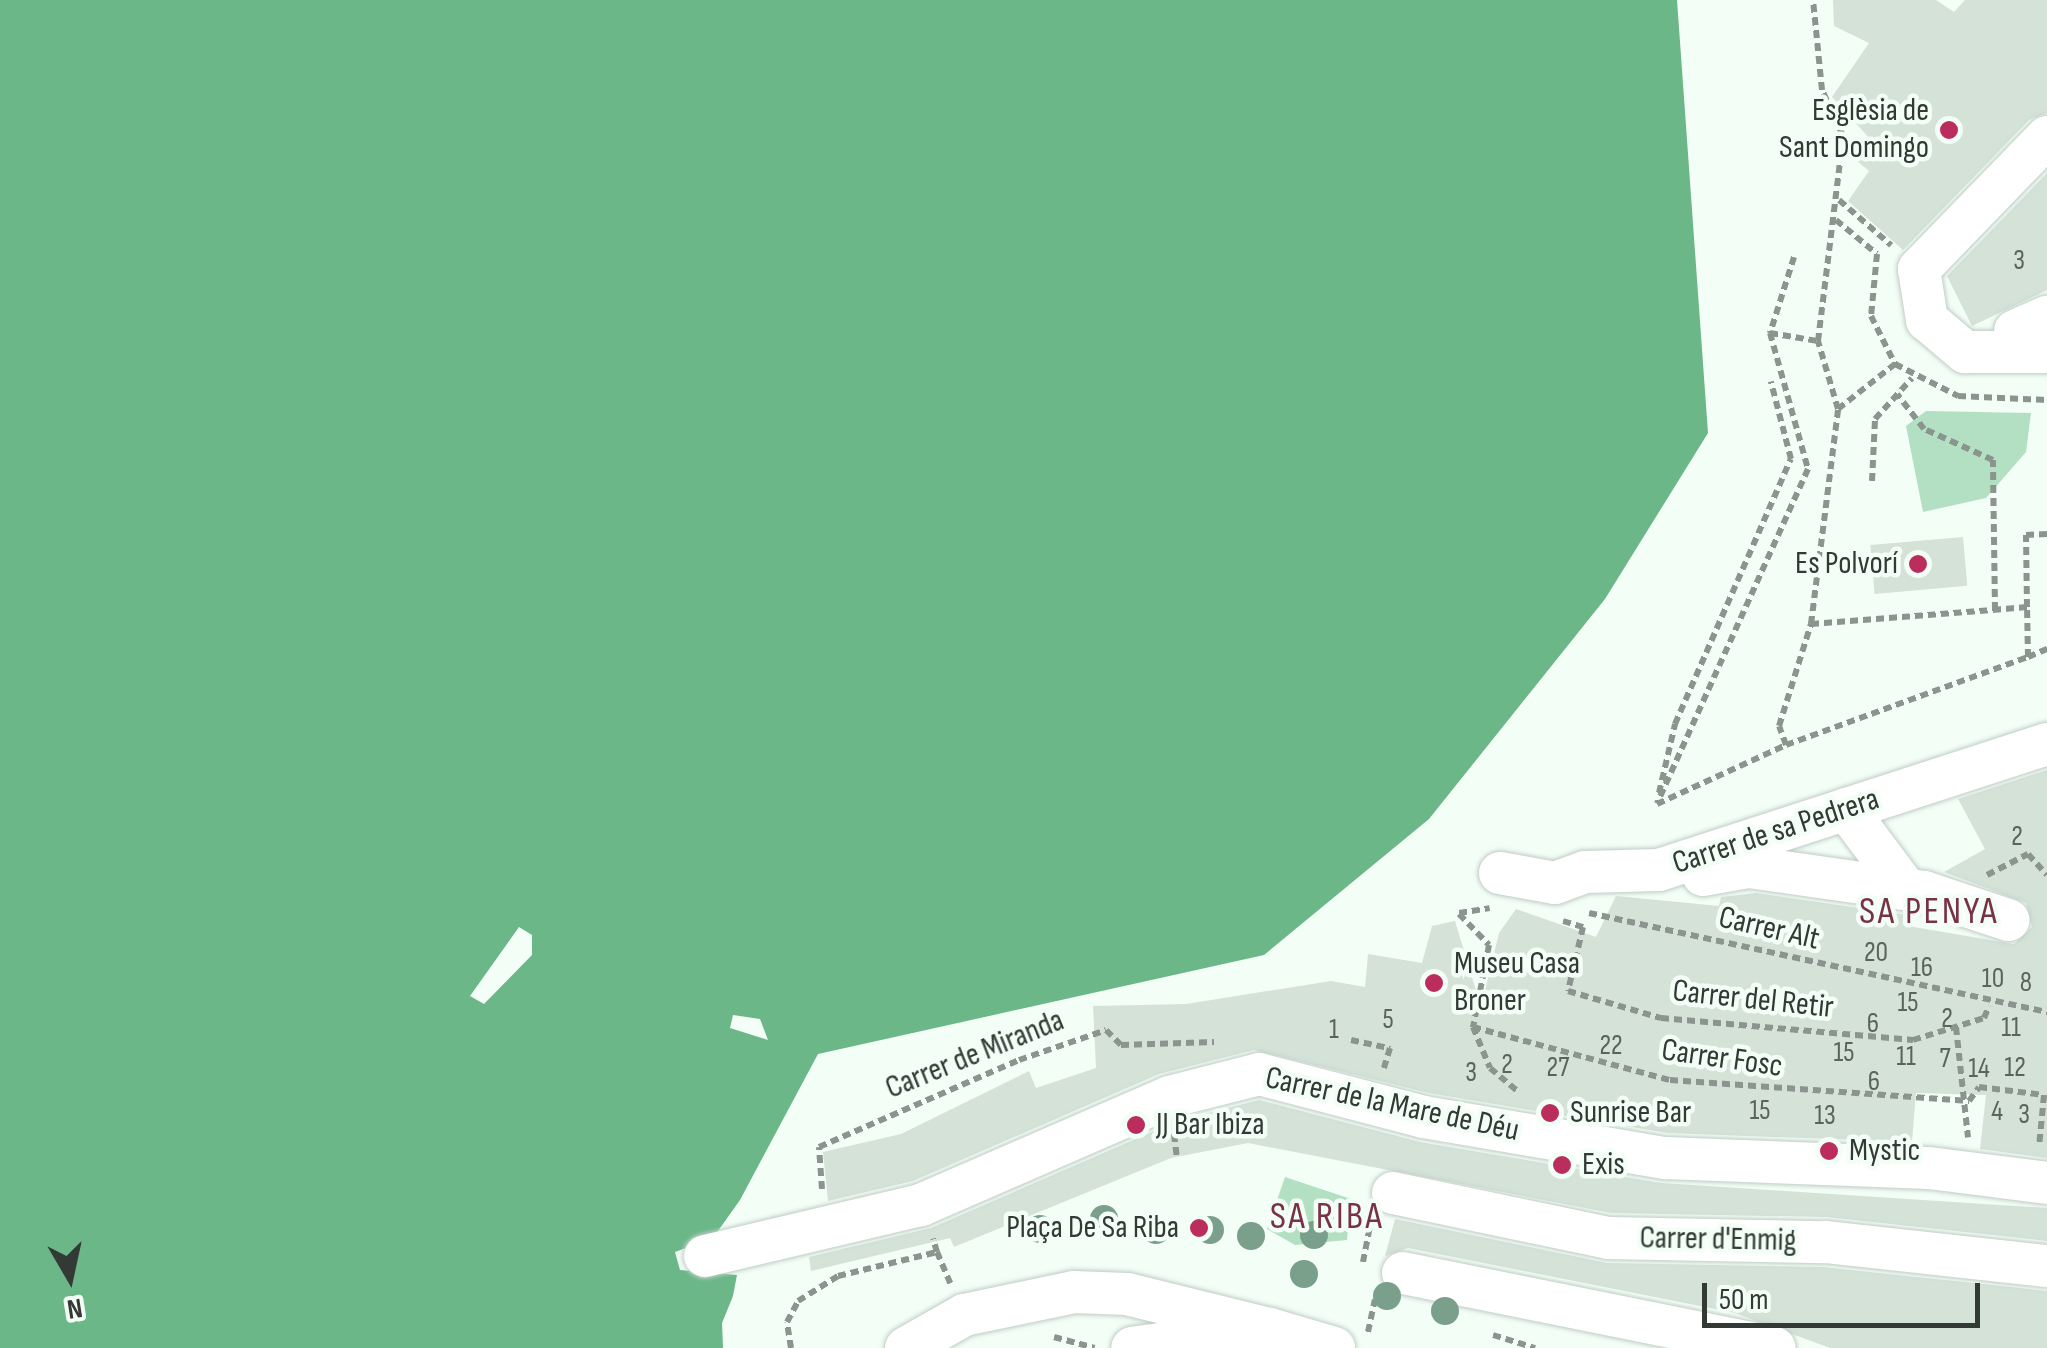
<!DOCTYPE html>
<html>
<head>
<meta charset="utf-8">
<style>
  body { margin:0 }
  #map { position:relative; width:2047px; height:1348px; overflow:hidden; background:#f3fef6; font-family:"Sofia Sans Condensed",sans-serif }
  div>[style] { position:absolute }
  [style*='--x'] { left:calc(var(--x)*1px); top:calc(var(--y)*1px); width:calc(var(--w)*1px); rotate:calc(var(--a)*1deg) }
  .green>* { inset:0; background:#b3e0c2 }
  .water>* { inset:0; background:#6bb788 }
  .pier>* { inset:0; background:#f3fef6 }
  .building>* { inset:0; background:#d4e2d8; transform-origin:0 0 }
  .path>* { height:6px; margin-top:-3px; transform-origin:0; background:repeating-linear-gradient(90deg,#8b948e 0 8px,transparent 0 13px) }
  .roads { filter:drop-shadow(0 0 2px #bfcdc4) drop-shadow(0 0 2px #bfcdc4) }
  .minor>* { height:42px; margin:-21px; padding:0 21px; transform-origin:21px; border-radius:21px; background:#fff }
  .trees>* { width:28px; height:28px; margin:-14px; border-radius:50%; background:#7a9f8a }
  .dots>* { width:28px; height:28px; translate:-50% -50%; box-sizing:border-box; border:5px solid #f3fef6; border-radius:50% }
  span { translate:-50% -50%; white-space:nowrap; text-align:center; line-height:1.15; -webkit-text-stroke:9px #f3fef6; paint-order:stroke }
  .number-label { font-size:28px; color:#5b635e }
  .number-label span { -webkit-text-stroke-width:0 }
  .poi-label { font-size:32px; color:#333935 }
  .right { translate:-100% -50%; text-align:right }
  .left { translate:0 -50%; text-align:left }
  .street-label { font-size:32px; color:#333935 }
  .quarter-label { font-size:38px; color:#793245; letter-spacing:2.5px }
  .north { position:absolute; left:20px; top:1228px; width:100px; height:100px; -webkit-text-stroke:8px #f3fef6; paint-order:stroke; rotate:171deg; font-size:28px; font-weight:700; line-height:40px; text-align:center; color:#333935 }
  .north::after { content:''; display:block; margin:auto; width:35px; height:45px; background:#333935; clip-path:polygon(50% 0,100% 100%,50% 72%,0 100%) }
  .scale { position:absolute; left:1702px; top:1283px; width:278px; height:45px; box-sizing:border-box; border:5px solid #333935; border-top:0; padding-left:12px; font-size:30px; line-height:35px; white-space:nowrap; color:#333935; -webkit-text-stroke:8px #f3fef6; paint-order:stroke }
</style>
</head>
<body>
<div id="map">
  <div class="green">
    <div style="clip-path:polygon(1926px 411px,2031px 413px,2026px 452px,1986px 498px,1923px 512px,1906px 426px)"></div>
    <div style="clip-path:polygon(1285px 1177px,1351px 1199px,1347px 1240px,1295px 1245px,1267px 1229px)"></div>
  </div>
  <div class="water">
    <div style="clip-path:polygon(evenodd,0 0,1677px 0,1708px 433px,1605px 599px,1429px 819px,1264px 955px,818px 1054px,740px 1200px,713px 1238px,675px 1252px,680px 1270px,737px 1275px,723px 1348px,0 1348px,0 0,519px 927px,532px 935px,532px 955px,484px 1004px,470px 996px,519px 927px,0 0,733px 1015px,760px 1019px,768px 1040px,730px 1028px,733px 1015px)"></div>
  </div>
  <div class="pier">
    <div style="clip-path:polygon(742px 1274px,728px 1348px,723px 1348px,722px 1323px)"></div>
  </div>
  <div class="building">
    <div style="clip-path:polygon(1833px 0,1936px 0,1954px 12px,1965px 0,2047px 0,2047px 113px,2029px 120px,1903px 250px,1848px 201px,1869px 171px,1857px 161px,1872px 141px,1832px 97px,1869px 43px,1834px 26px)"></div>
    <div style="clip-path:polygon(2047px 173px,2047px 290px,1972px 326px,1947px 276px)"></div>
    <div style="left:1963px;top:537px;width:49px;height:93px;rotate:85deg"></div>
    <div style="clip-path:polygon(2047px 770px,2047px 1158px,1980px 1149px,1986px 1095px,1916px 1093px,1912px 1142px,1668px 1133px,1429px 1093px,1254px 1050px,1159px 1074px,913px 1181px,828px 1201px,823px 1152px,901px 1134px,1029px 1071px,1036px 1088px,1096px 1068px,1093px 1006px,1186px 1004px,1331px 981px,1365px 987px,1368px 954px,1422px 963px,1432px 926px,1455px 921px,1481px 1007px,1499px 933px,1516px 909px,1596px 937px,1616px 896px,1719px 906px,1721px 897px,1756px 893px,1907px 915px,1908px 926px,2014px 944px,2032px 927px,2026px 903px,1944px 872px,1985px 849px,1958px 799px)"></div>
    <div style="clip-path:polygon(1259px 1100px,1420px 1142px,1661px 1183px,2047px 1208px,2047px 1241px,1826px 1217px,1611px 1213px,1248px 1143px,1171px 1158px,954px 1247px,950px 1238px,811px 1271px,809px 1257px,931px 1228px,1177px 1121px)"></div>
    <div style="clip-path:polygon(1395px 1219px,1607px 1263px,1823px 1267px,2047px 1291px,2047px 1348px,1830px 1348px,1735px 1313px,1408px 1248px,1385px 1256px)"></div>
  </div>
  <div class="path">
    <div style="--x:1839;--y:200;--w:69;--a:40.9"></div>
    <div style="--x:1836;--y:220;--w:53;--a:39.7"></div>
    <div style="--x:1877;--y:254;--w:62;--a:95.5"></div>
    <div style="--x:1871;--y:316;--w:54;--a:63.4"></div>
    <div style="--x:1895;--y:364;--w:71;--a:26.9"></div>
    <div style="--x:1958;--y:396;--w:89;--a:2.6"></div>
    <div style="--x:1794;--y:257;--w:80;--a:107.5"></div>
    <div style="--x:1770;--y:333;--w:141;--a:74.4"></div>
    <div style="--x:1808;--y:469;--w:367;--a:114.3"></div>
    <div style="--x:1657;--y:804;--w:142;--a:-24.6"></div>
    <div style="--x:1786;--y:745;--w:258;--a:-20"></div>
    <div style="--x:2028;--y:657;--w:50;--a:-91.1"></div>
    <div style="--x:2027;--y:607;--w:32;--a:175"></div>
    <div style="--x:1995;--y:610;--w:150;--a:-90.8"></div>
    <div style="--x:1993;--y:460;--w:76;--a:-155.8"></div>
    <div style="--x:1924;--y:429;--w:44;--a:-127.6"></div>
    <div style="--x:1770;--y:333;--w:49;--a:9.5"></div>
    <div style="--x:1838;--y:409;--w:73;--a:-38.3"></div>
    <div style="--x:1872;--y:481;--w:62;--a:-87.2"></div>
    <div style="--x:1875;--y:419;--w:55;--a:-47.9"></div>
    <div style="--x:2027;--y:607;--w:72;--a:-90.8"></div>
    <div style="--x:2026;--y:535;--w:21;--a:-3"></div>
    <div style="--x:1811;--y:624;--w:185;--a:-4.4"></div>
    <div style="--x:2028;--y:657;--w:21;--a:-23"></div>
    <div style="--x:1786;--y:745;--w:20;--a:-110"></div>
    <div style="--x:1779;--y:726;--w:107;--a:-72.6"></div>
    <div style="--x:1811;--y:624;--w:217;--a:-82.8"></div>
    <div style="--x:1838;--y:409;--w:71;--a:-106.4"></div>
    <div style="--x:1818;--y:341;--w:207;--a:-83"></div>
    <div style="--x:1843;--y:136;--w:51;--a:-114.5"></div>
    <div style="--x:1822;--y:90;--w:90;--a:-95.7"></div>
    <div style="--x:1659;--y:793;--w:71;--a:-76.9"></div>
    <div style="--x:1675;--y:724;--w:289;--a:-66.4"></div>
    <div style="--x:1791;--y:459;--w:80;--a:-104.6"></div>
    <div style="--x:1987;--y:875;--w:46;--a:-27.1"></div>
    <div style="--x:2028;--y:854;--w:28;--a:48"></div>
    <div style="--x:1459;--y:913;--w:31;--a:-9"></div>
    <div style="--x:1589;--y:913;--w:469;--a:12.2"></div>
    <div style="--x:1459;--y:914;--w:43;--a:45.9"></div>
    <div style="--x:1489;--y:945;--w:84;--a:101"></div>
    <div style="--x:1473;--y:1027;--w:44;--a:67.5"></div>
    <div style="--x:1490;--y:1068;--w:35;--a:40"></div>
    <div style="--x:1563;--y:921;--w:21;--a:17"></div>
    <div style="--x:1583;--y:927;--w:66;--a:103.2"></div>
    <div style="--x:1568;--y:991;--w:97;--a:16.2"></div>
    <div style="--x:1661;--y:1018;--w:253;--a:5"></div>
    <div style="--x:1913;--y:1040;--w:74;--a:-17.2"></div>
    <div style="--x:1984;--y:1018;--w:13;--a:-67"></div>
    <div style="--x:1473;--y:1027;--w:204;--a:15.1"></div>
    <div style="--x:1670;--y:1080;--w:300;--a:4"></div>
    <div style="--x:1956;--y:1027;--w:111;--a:83.8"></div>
    <div style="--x:1351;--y:1040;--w:40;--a:12"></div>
    <div style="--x:1390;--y:1048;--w:21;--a:107"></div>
    <div style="--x:1969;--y:1101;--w:17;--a:-54"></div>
    <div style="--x:1979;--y:1087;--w:65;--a:7"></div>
    <div style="--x:2044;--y:1095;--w:52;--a:95.5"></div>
    <div style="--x:1174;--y:1134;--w:23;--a:83"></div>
    <div style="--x:822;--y:1189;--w:42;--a:-94.1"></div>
    <div style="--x:819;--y:1147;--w:218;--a:-23.5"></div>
    <div style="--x:1019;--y:1060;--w:92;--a:-19"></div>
    <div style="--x:1106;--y:1030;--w:21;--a:45"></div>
    <div style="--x:1121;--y:1045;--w:93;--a:-1.8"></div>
    <div style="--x:937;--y:1252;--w:34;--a:67"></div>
    <div style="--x:1363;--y:1262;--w:42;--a:-79"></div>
    <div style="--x:1368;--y:1332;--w:33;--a:-78"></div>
    <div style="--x:1493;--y:1335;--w:44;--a:17.2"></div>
    <div style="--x:1054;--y:1337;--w:42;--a:15"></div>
    <div style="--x:791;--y:1348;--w:26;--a:-99"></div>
    <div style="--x:787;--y:1322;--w:24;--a:-62"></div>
    <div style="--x:798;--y:1301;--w:47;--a:-32"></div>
    <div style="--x:838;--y:1276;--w:102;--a:-13.6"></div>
    <div style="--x:937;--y:1252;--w:14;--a:-107"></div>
  </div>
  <div class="roads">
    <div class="minor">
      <div style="--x:2047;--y:137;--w:184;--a:134.1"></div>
      <div style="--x:1919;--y:269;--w:52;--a:81.1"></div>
      <div style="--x:1927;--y:320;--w:50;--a:40.1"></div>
      <div style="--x:1965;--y:352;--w:82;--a:0"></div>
      <div style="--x:2015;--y:331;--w:35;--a:-24"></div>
      <div style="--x:1846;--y:809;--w:100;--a:53.1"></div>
      <div style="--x:1500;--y:873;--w:56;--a:10.3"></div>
      <div style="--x:1555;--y:883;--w:32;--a:-20"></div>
      <div style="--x:1585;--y:872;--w:74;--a:-1.5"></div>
      <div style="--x:1659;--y:870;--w:408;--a:-18"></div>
      <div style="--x:1703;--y:875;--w:47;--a:-9.9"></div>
      <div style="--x:1749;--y:867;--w:177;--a:8.1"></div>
      <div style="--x:1924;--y:892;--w:89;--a:18.4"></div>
      <div style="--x:1393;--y:1193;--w:220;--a:11.8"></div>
      <div style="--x:1608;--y:1238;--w:217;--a:1.1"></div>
      <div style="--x:1825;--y:1242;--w:223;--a:6.2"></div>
      <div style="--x:705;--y:1256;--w:222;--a:-13.3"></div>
      <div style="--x:921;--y:1205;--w:270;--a:-23.5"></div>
      <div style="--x:1169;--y:1097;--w:93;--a:-14.3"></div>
      <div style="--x:1259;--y:1074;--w:171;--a:14.6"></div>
      <div style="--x:1424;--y:1117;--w:244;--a:9.7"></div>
      <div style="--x:1665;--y:1158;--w:264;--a:2.2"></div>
      <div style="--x:1929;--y:1168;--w:119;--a:7.2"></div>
      <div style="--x:1403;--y:1273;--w:379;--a:11.4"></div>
      <div style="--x:1270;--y:1329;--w:67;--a:16.5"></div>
      <div style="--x:906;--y:1348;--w:67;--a:-29.6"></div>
      <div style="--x:964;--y:1315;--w:112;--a:-11.8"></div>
      <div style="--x:1074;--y:1292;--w:53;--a:2.2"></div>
      <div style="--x:1127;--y:1294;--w:147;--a:13.8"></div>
      <div style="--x:1270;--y:1329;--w:139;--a:172.2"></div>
    </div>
  </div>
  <div class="trees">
    <div style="left:1104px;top:1219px"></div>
    <div style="left:1040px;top:1229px"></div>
    <div style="left:1156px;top:1230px"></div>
    <div style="left:1210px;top:1230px"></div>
    <div style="left:1314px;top:1235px"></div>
    <div style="left:1251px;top:1236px"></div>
    <div style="left:1304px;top:1274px"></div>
    <div style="left:1387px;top:1296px"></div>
    <div style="left:1445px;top:1311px"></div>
  </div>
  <div class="dots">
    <div style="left:1949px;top:130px;background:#ba2d5d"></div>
    <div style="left:1918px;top:564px;background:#ba2d5d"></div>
    <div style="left:1434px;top:983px;background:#ba2d5d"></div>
    <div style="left:1550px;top:1113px;background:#ba2d5d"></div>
    <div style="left:1136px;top:1125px;background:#ba2d5d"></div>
    <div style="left:1829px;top:1151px;background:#ba2d5d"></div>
    <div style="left:1562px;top:1165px;background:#ba2d5d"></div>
    <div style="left:1199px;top:1228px;background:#ba2d5d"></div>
  </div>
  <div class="number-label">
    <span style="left:2019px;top:261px">3</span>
    <span style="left:2017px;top:837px">2</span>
    <span style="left:1876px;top:953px">20</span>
    <span style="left:1922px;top:968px">16</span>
    <span style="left:1993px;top:979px">10</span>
    <span style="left:2026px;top:983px">8</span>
    <span style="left:1908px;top:1003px">15</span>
    <span style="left:1947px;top:1019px">2</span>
    <span style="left:1388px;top:1020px">5</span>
    <span style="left:1873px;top:1024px">6</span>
    <span style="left:2011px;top:1028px">11</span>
    <span style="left:1334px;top:1030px">1</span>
    <span style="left:1611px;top:1046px">22</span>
    <span style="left:1844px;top:1053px">15</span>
    <span style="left:1906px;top:1057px">11</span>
    <span style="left:1945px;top:1059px">7</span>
    <span style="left:1507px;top:1065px">2</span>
    <span style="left:1558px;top:1068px">27</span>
    <span style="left:2015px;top:1068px">12</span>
    <span style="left:1979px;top:1069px">14</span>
    <span style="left:1471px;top:1073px">3</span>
    <span style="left:1874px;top:1082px">6</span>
    <span style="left:1760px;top:1111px">15</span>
    <span style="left:1997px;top:1112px">4</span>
    <span style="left:2024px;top:1115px">3</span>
    <span style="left:1825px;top:1116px">13</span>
  </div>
  <div class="poi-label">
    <span class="right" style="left:1929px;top:130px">Esglèsia de<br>Sant Domingo</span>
    <span class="right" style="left:1898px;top:564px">Es Polvorí</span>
    <span class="left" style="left:1454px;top:983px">Museu Casa<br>Broner</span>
    <span class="left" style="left:1570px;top:1113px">Sunrise Bar</span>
    <span class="left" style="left:1156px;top:1125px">JJ Bar Ibiza</span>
    <span class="left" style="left:1849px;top:1151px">Mystic</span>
    <span class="left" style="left:1582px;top:1165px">Exis</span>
    <span class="right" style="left:1179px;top:1228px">Plaça De Sa Riba</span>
  </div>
  <div class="street-label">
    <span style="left:1776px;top:832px;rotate:-18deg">Carrer de sa Pedrera</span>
    <span style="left:1769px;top:929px;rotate:13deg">Carrer Alt</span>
    <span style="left:1753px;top:1000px;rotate:6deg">Carrer del Retir</span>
    <span style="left:975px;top:1055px;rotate:-22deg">Carrer de Miranda</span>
    <span style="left:1722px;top:1059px;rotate:8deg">Carrer Fosc</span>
    <span style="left:1392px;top:1105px;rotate:12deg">Carrer de la Mare de Déu</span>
    <span style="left:1718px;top:1240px;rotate:1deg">Carrer d'Enmig</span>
  </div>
  <div class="quarter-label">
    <span style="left:1929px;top:912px">SA PENYA</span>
    <span style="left:1327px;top:1217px">SA RIBA</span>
  </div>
  <div class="north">N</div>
  <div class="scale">50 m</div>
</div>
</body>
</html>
